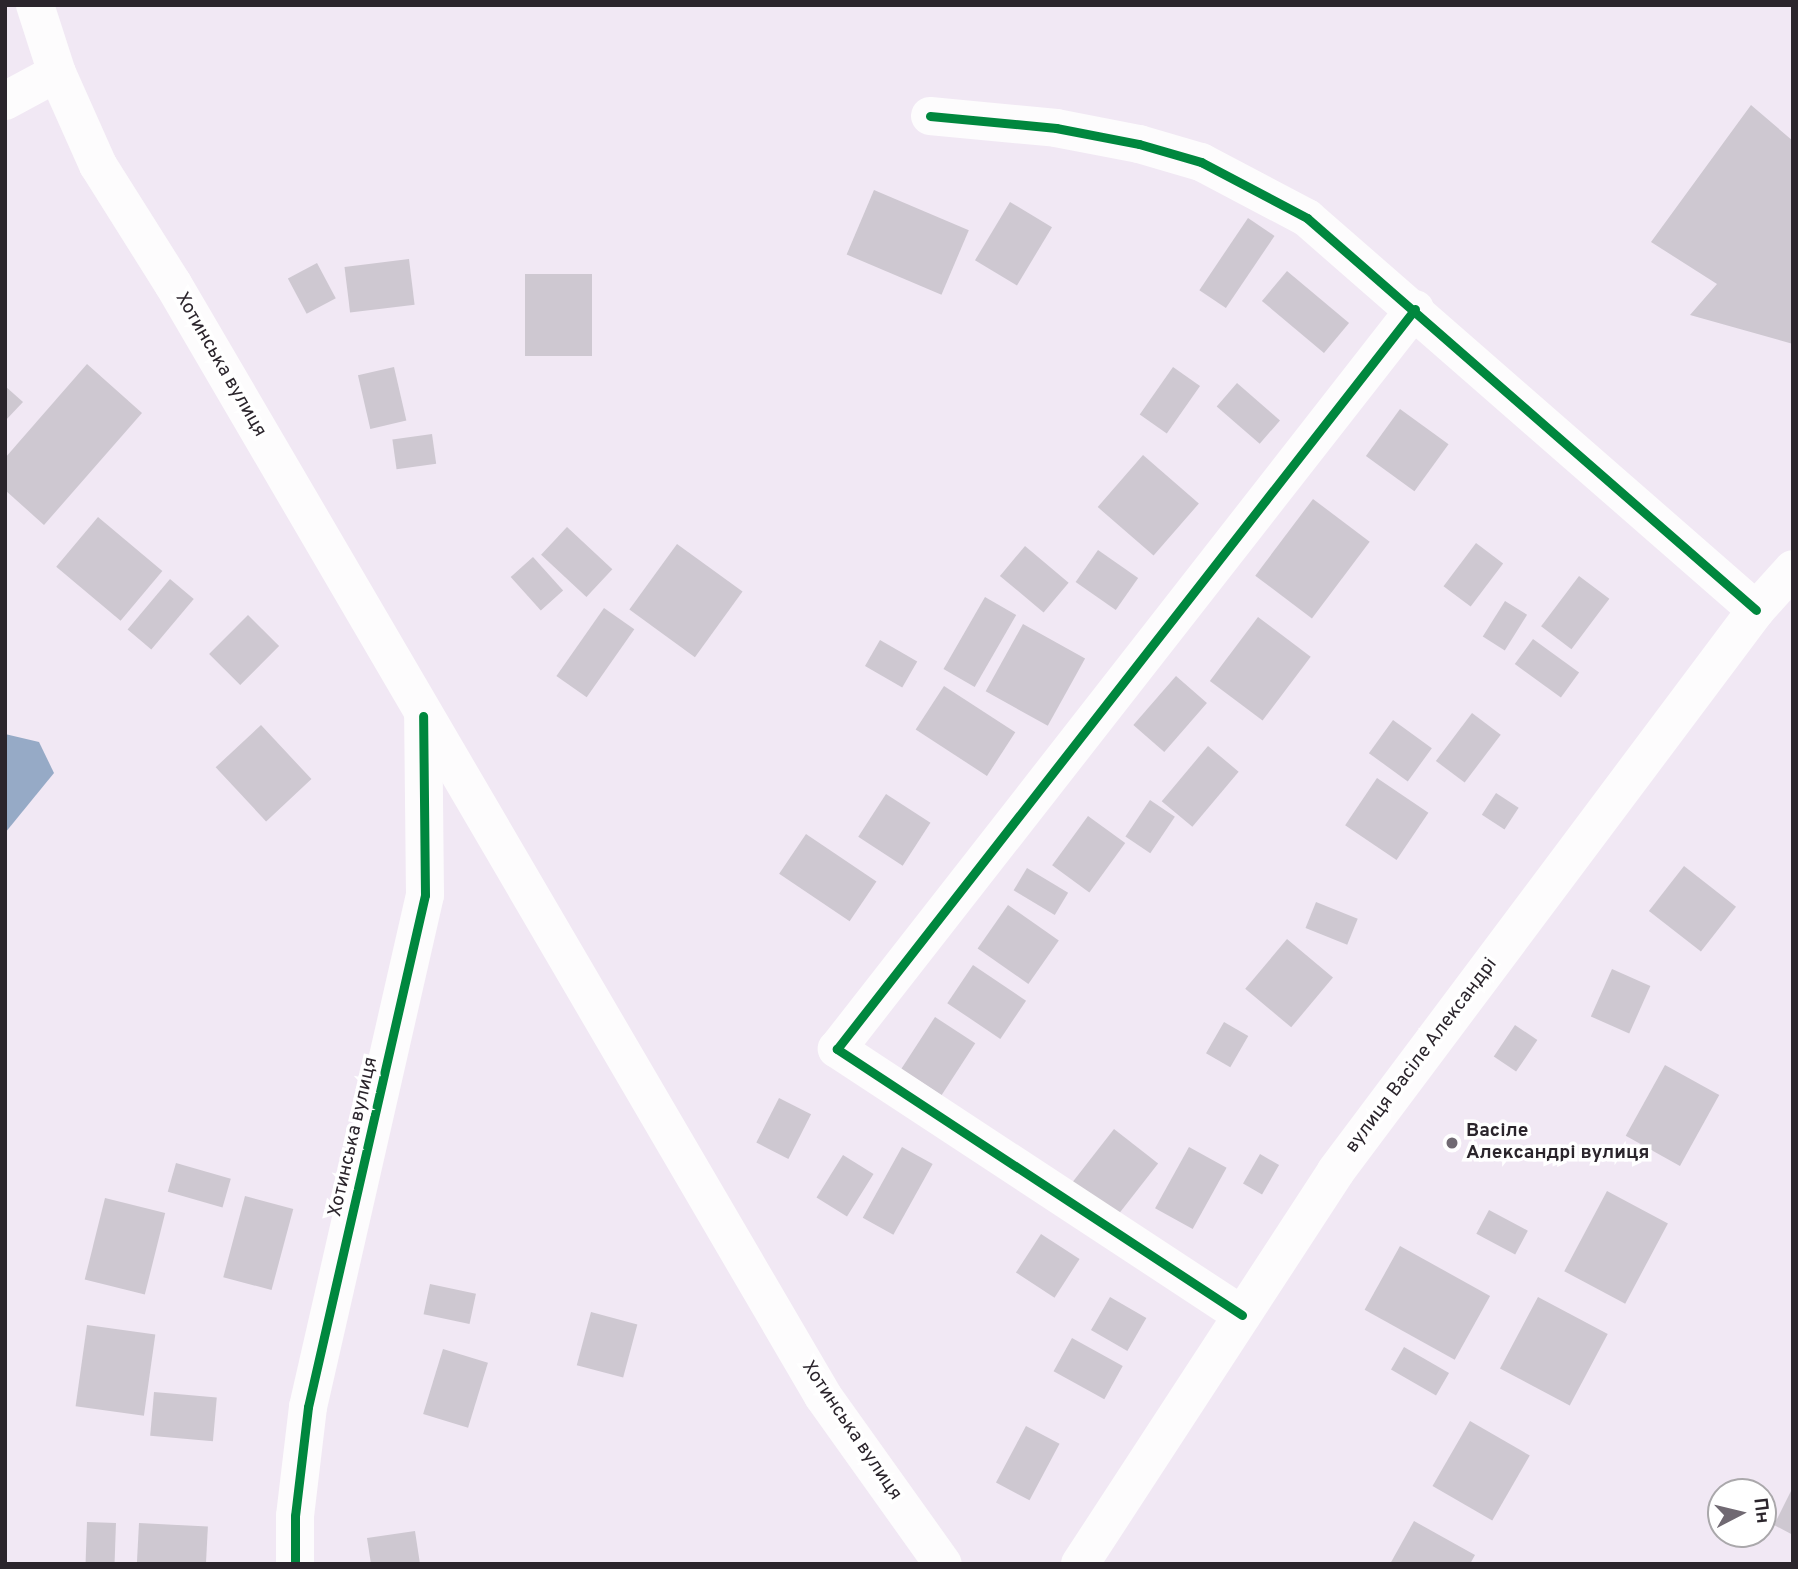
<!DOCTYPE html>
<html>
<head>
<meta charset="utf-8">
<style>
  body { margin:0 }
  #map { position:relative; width:1798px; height:1569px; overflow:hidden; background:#f1e8f4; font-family:Overpass,sans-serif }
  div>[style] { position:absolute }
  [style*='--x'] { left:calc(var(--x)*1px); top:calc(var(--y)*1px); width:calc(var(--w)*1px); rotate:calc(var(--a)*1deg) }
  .water>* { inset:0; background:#96aac6 }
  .building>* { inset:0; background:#cec8d1; transform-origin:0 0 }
  .street>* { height:38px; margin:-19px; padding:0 19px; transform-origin:19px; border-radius:19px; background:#fdfcfd }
  .secondary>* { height:38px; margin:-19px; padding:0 19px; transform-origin:19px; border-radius:19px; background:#fdfcfd }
  .highway>* { height:38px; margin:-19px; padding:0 19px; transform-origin:19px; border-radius:19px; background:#fdfcfd }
  .cycleway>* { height:9px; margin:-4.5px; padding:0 4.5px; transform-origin:4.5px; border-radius:4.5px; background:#00873e }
  .dots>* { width:19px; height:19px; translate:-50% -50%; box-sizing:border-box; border:4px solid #fff; border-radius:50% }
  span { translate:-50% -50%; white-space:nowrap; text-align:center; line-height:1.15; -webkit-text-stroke:7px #fff; paint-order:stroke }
  .street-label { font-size:19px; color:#2b252c }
  .poi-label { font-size:19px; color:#2b252c; font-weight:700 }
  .left { translate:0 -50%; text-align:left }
  .frame { position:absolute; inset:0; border:7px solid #2b252c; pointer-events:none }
  .north { position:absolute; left:1707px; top:1478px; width:70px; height:70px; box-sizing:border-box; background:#fff; border:2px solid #aaa8ab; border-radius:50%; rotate:83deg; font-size:19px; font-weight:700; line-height:28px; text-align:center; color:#2b252c }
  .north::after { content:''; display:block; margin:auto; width:24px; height:32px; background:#706972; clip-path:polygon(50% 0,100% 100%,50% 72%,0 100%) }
</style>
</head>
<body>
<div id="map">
  <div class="water">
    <div style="clip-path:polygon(5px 734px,39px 742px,54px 773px,5px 833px)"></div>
  </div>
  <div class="building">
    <div style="clip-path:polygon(1751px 105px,1793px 141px,1793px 344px,1690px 315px,1717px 284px,1651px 242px)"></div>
    <div style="left:874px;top:190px;width:103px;height:70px;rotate:23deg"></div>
    <div style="left:1010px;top:202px;width:49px;height:68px;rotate:31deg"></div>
    <div style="left:1248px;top:218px;width:32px;height:87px;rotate:34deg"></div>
    <div style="left:409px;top:259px;width:46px;height:65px;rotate:83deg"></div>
    <div style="left:317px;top:263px;width:40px;height:33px;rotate:62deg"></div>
    <div style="left:1287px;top:271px;width:81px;height:39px;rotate:40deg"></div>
    <div style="left:525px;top:274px;width:67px;height:82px"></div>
    <div style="clip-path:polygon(87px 364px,142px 413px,44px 525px,5px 490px,5px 458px)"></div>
    <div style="left:394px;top:367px;width:55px;height:37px;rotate:77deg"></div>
    <div style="left:1173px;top:367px;width:33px;height:58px;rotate:35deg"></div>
    <div style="left:1237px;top:383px;width:57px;height:31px;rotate:41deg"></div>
    <div style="clip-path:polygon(5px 386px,23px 402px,5px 421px)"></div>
    <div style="left:1400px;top:409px;width:60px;height:58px;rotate:36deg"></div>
    <div style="left:432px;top:434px;width:30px;height:40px;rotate:82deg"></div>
    <div style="left:1143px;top:455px;width:74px;height:69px;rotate:41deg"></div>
    <div style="left:1313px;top:499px;width:71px;height:96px;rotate:37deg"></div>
    <div style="left:98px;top:517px;width:84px;height:65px;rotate:40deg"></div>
    <div style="left:567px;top:527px;width:62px;height:38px;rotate:43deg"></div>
    <div style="left:1476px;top:543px;width:34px;height:54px;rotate:37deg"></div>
    <div style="left:677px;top:544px;width:81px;height:81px;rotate:36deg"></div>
    <div style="left:1025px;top:546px;width:57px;height:39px;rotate:40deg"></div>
    <div style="left:1098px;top:550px;width:49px;height:39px;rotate:35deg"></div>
    <div style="left:533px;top:557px;width:45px;height:30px;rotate:48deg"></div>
    <div style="left:1579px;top:576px;width:38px;height:63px;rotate:37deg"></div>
    <div style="left:170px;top:579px;width:31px;height:66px;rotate:40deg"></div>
    <div style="left:985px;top:597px;width:36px;height:83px;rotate:30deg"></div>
    <div style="left:1505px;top:601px;width:26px;height:42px;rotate:32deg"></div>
    <div style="left:604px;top:608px;width:37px;height:83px;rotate:35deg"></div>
    <div style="left:248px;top:615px;width:44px;height:55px;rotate:45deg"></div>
    <div style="left:1258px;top:617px;width:66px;height:80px;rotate:37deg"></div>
    <div style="left:1023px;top:624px;width:71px;height:77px;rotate:29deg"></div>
    <div style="left:1533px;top:639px;width:57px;height:31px;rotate:36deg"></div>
    <div style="left:880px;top:640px;width:43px;height:30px;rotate:30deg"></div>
    <div style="left:1176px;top:676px;width:41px;height:65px;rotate:41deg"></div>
    <div style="left:944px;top:686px;width:85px;height:52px;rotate:33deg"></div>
    <div style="left:1472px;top:713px;width:36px;height:60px;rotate:37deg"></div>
    <div style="left:1393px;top:720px;width:48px;height:41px;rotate:36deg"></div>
    <div style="left:261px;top:725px;width:74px;height:62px;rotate:47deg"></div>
    <div style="left:1208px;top:746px;width:40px;height:72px;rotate:40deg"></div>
    <div style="left:1377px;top:778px;width:62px;height:57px;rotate:34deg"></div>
    <div style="left:1496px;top:793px;width:27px;height:26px;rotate:33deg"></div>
    <div style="left:886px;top:794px;width:53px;height:51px;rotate:33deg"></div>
    <div style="left:1150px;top:800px;width:30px;height:44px;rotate:34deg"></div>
    <div style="left:1088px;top:816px;width:46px;height:61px;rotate:36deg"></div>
    <div style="left:806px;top:834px;width:85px;height:48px;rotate:34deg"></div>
    <div style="left:1684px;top:866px;width:66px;height:57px;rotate:38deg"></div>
    <div style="left:1027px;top:868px;width:48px;height:26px;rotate:31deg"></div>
    <div style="left:1316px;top:902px;width:45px;height:28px;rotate:22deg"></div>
    <div style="left:1008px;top:905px;width:62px;height:53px;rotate:35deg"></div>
    <div style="left:1287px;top:939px;width:60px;height:65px;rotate:40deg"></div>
    <div style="left:973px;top:965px;width:64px;height:46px;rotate:34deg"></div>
    <div style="left:1612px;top:969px;width:42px;height:52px;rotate:24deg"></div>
    <div style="left:935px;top:1017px;width:48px;height:62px;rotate:33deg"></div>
    <div style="left:1224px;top:1022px;width:28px;height:36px;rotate:30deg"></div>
    <div style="left:1515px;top:1025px;width:27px;height:38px;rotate:34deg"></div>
    <div style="left:1665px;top:1065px;width:62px;height:81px;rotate:29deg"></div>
    <div style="left:779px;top:1098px;width:36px;height:50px;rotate:27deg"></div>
    <div style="left:1114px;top:1129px;width:56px;height:72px;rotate:38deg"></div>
    <div style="left:902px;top:1147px;width:35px;height:81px;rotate:29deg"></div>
    <div style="left:1189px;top:1147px;width:43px;height:70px;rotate:29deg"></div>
    <div style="left:1260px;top:1154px;width:22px;height:34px;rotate:30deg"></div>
    <div style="left:843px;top:1155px;width:36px;height:50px;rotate:32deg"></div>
    <div style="left:176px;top:1163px;width:57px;height:30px;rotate:16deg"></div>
    <div style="left:1607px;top:1191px;width:69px;height:91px;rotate:28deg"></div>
    <div style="left:245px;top:1196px;width:50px;height:84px;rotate:15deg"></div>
    <div style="left:105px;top:1198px;width:62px;height:84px;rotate:14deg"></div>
    <div style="left:1489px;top:1210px;width:44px;height:27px;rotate:28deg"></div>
    <div style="left:1041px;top:1234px;width:46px;height:46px;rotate:33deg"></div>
    <div style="left:1400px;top:1246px;width:103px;height:73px;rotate:29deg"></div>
    <div style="left:430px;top:1284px;width:47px;height:31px;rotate:12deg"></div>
    <div style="left:1110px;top:1297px;width:42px;height:38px;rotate:30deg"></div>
    <div style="left:1538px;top:1297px;width:79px;height:81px;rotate:28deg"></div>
    <div style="left:591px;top:1312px;width:48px;height:55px;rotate:15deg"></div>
    <div style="left:87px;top:1325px;width:69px;height:82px;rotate:8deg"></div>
    <div style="left:1072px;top:1338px;width:58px;height:38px;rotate:29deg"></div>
    <div style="left:1404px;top:1347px;width:52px;height:26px;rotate:30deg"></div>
    <div style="left:443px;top:1349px;width:47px;height:68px;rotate:17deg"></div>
    <div style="left:154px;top:1392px;width:63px;height:44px;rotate:5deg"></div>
    <div style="left:1470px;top:1421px;width:69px;height:75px;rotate:30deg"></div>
    <div style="left:1026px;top:1426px;width:38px;height:64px;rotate:28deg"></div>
    <div style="clip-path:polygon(1793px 1487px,1793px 1535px,1774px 1525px)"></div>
    <div style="clip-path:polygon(1414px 1521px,1475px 1555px,1470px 1564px,1390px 1564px)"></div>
    <div style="left:87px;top:1522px;width:29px;height:42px;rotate:2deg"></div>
    <div style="left:139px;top:1523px;width:69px;height:40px;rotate:3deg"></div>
    <div style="clip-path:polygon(415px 1531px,420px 1564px,371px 1564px,367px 1538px)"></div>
  </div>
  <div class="street">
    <div style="--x:5;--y:101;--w:59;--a:-28.3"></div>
    <div style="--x:930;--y:116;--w:127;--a:5.4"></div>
    <div style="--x:1056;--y:128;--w:85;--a:10.9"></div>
    <div style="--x:1139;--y:144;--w:65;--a:16.2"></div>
    <div style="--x:1201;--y:162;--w:120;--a:27.8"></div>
    <div style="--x:1307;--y:218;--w:596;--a:41.12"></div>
    <div style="--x:1242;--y:1315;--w:485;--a:-146.7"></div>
    <div style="--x:837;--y:1049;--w:939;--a:-52.01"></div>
    <div style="--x:295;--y:1564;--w:48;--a:-90"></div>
    <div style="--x:295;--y:1516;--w:110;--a:-83.2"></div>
    <div style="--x:308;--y:1407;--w:525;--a:-77.13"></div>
    <div style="--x:425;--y:895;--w:179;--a:-90.6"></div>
  </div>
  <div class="secondary">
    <div style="--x:1080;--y:1564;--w:469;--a:-56.9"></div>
    <div style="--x:1336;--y:1171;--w:701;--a:-53.18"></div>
    <div style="--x:1756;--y:610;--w:55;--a:-47.9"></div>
  </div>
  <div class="highway">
    <div style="--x:35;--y:5;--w:71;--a:72.1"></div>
    <div style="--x:57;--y:73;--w:101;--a:66"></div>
    <div style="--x:98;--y:165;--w:141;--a:57.8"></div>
    <div style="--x:173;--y:284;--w:1288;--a:59.69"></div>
    <div style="--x:823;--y:1396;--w:206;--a:54.5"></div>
  </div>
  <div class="cycleway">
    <div style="--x:930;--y:116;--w:127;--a:5.4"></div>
    <div style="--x:1056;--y:128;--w:85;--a:10.9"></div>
    <div style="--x:1139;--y:144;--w:65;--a:16.2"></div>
    <div style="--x:1201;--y:162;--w:120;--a:27.8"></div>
    <div style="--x:1307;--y:218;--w:596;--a:41.12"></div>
    <div style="--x:1242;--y:1315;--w:485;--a:-146.7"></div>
    <div style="--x:837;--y:1049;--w:939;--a:-52.01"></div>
    <div style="--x:295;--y:1564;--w:48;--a:-90"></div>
    <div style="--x:295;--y:1516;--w:110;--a:-83.2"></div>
    <div style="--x:308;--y:1407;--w:525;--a:-77.13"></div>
    <div style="--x:425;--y:895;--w:179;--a:-90.6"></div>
  </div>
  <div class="dots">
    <div style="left:1452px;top:1143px;background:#706972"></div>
  </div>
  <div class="street-label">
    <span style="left:220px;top:365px;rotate:60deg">Хотинська вулиця</span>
    <span style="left:1422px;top:1056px;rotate:-53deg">вулиця Васіле Александрі</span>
    <span style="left:354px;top:1137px;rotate:-77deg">Хотинська вулиця</span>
    <span style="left:851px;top:1431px;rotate:56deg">Хотинська вулиця</span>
  </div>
  <div class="poi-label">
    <span class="left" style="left:1466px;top:1143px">Васіле<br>Александрі вулиця</span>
  </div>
  <div class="frame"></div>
  <div class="north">Пн</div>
</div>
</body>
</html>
